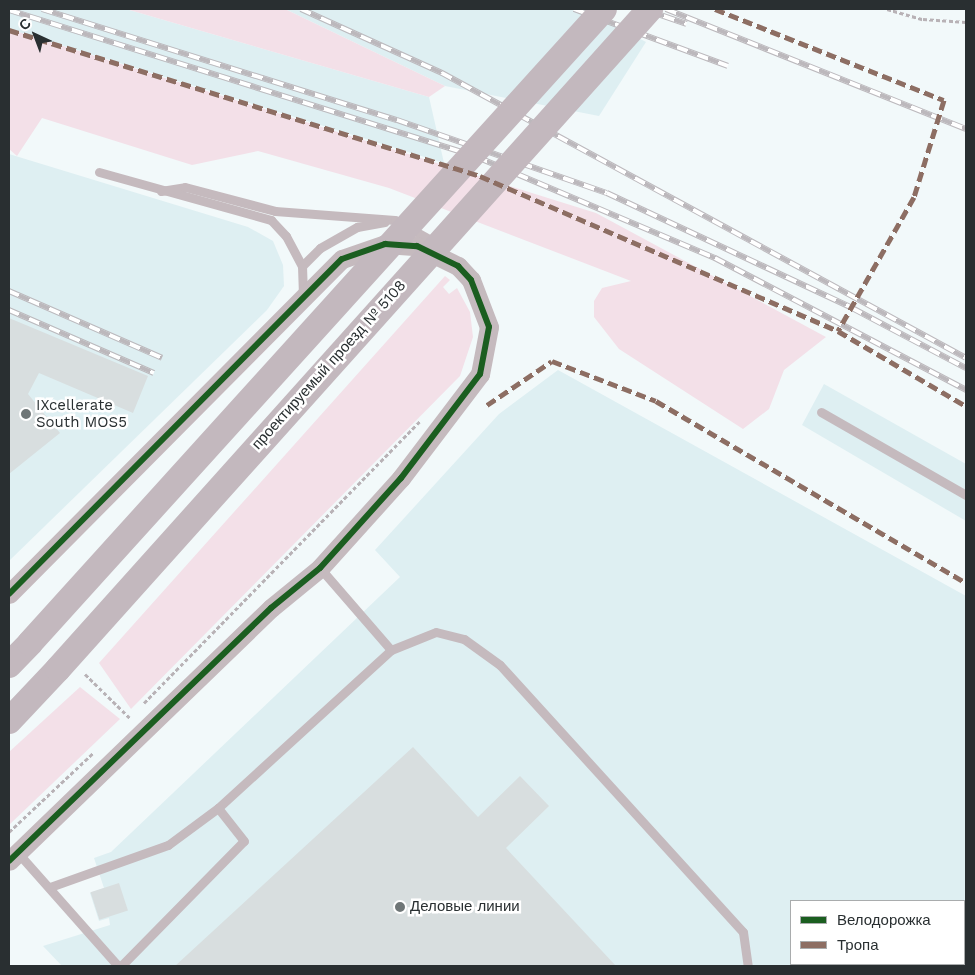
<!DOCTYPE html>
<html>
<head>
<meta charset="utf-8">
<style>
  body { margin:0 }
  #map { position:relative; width:975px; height:975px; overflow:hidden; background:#f2f9fa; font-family:"Work Sans",sans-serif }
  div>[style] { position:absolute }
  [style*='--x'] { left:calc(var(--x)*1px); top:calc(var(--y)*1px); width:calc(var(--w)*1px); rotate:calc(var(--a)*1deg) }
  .built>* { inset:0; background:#deeff2 }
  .green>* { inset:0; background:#f3e0e8 }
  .building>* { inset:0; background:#d8dedf; transform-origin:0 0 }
  .path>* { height:3px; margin-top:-1.5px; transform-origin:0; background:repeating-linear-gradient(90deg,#b8b2b6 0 4px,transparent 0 6.5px) }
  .service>* { height:9px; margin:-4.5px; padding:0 4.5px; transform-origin:4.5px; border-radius:4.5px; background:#c5babe }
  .minor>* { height:19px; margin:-9.5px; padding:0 9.5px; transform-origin:9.5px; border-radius:9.5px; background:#c5babe }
  .secondary>* { height:26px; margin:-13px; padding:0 13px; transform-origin:13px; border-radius:13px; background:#c3b8be }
  .rail>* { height:5.5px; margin-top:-2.75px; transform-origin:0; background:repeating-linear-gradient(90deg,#fff 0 11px,#bcb8bc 0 22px); box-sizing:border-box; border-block:1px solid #bcb8bc }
  .secondary-bridge>* { height:26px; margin:-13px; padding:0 13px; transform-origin:13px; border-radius:13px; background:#c3b8be }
  .quiet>* { height:5px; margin-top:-2.5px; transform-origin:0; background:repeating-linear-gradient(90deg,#8d6e63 0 10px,transparent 0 15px) }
  .cycleway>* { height:6px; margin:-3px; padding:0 3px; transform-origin:3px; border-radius:3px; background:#1b5e20 }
  .dots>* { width:14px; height:14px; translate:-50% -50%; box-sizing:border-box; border:2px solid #fff; border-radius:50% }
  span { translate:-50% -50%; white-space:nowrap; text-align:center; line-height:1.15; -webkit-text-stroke:5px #fff; paint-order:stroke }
  .street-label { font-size:15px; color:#292f31 }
  .poi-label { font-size:15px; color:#292f31 }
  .left { translate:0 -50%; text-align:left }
  .frame { position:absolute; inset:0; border:10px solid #292f31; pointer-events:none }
  .legend { position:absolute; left:790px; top:900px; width:175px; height:65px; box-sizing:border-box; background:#fff; border:1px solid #a9acad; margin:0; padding:6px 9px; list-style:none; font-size:15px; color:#292f31 }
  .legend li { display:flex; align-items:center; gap:10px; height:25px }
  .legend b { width:25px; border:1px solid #a9acad }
  .north { position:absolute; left:10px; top:10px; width:50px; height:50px; -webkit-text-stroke:4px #fff; paint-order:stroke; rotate:317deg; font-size:14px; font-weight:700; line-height:20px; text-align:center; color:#292f31 }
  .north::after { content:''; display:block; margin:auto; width:18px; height:22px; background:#292f31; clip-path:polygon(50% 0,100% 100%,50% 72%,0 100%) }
</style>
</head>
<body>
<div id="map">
  <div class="built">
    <div style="clip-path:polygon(9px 9px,126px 9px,429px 97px,444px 163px,9px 29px)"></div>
    <div style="clip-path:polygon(285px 9px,584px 9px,646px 42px,599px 116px,445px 86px)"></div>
    <div style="clip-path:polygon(9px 154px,248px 227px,273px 241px,283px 265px,284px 286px,267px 310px,9px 561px)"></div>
    <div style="clip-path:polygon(evenodd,558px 370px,966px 596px,966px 966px,62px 966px,43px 946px,110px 925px,109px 918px,99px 921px,90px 893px,104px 888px,94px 858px,111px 852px,400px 577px,375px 550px,499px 414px,558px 370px,791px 901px,964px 901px,964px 964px,791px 964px,791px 901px)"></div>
    <div style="clip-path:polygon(824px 384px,966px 464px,966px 521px,802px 425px)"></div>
  </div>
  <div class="green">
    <div style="clip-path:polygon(126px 9px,285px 9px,445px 86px,429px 97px)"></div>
    <div style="clip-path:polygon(9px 29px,596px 213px,826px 337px,784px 370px,769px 409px,743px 429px,619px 349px,594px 317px,594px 301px,602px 288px,631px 281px,389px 188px,258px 151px,192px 165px,42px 118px,17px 156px,9px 149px)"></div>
    <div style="clip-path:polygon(445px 276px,450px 280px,443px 287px,449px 294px,457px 288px,470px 312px,473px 337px,460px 376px,131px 709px,99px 663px)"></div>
    <div style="clip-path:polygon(80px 687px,120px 719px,9px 825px,9px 752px)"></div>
  </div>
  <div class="building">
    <div style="clip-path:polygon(9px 318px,148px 376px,133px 413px,39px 373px,28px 394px,60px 433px,9px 474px)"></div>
    <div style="clip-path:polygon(413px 747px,478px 817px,520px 776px,549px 806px,506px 848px,616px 966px,175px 966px)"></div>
    <div style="left:119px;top:883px;width:29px;height:30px;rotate:72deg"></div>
  </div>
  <div class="path">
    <div style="--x:887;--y:9;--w:37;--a:16"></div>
    <div style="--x:923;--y:19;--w:43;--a:4"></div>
    <div style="--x:85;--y:674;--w:63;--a:44.4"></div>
    <div style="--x:144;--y:703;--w:396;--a:-45.6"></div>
    <div style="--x:9;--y:832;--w:115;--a:-43.2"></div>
  </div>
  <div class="service">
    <div style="--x:99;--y:172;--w:179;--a:15.6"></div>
    <div style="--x:271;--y:220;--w:22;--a:47"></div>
    <div style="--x:286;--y:236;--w:34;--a:62"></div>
    <div style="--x:302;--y:266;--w:28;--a:88"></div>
    <div style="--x:161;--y:191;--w:24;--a:-9"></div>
    <div style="--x:185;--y:187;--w:93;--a:14.9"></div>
    <div style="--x:275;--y:211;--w:120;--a:4.3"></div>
    <div style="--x:395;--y:220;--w:49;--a:29.2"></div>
    <div style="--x:302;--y:266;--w:25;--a:-45"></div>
    <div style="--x:320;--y:248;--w:43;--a:-29.6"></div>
    <div style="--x:357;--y:227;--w:28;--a:-10"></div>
    <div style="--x:821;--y:412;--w:167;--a:29.8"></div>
    <div style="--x:320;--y:568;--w:108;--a:49.1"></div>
    <div style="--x:18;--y:853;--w:151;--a:48.5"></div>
    <div style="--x:50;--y:887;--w:125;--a:-19.6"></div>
    <div style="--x:168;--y:845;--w:62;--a:-36.5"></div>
    <div style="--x:218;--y:808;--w:234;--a:-42.4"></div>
    <div style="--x:391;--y:650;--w:48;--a:-21.8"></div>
    <div style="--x:436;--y:632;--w:29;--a:14"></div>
    <div style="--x:464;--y:639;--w:44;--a:35.8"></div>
    <div style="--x:500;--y:665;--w:361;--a:47.7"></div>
    <div style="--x:743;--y:932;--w:34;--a:82"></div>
    <div style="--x:121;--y:966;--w:175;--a:-45.5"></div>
    <div style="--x:244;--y:841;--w:42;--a:-128.2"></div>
  </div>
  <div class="minor">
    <div style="--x:9;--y:594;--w:472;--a:-45.2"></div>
    <div style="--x:342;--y:259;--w:46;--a:-19.2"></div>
    <div style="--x:385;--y:244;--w:32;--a:4"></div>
    <div style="--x:417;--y:246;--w:46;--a:26"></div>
    <div style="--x:458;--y:266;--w:19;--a:47"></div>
    <div style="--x:471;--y:280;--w:50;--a:69"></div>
    <div style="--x:489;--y:327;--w:48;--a:100.8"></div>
    <div style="--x:480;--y:374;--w:131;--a:127.2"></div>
    <div style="--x:401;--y:478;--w:121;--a:132"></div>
    <div style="--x:320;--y:568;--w:63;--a:140.8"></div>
    <div style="--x:271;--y:608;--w:364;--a:136"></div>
  </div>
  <div class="secondary">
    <div style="--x:9;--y:665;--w:30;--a:-46"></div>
    <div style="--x:9;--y:721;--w:71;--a:-46.7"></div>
  </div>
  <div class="rail">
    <div style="--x:42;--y:9;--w:372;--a:17.4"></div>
    <div style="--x:397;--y:120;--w:222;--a:19.2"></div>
    <div style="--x:607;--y:193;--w:271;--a:25.1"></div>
    <div style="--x:852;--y:308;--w:129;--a:27.8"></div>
    <div style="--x:301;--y:9;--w:155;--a:24.4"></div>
    <div style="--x:442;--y:73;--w:596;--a:28.54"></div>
    <div style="--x:574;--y:9;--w:164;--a:20.3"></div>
    <div style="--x:643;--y:9;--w:46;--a:18.8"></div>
    <div style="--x:666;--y:9;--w:323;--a:21.8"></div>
    <div style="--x:9;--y:10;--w:491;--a:17.4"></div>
    <div style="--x:477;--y:157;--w:259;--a:23"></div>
    <div style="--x:715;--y:258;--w:284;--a:27.7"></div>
    <div style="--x:9;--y:291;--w:167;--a:23.6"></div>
    <div style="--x:9;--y:310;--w:158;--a:23.5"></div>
  </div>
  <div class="secondary-bridge">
    <div style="--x:30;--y:643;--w:855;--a:-47.84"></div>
    <div style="--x:58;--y:669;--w:887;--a:-48.11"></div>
  </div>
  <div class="quiet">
    <div style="--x:715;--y:9;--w:246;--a:21.7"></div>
    <div style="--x:944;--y:100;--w:102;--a:107.2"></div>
    <div style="--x:914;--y:197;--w:154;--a:119.6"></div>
    <div style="--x:838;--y:331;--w:148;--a:30.4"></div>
    <div style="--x:9;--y:30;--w:493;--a:17.2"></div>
    <div style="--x:480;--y:176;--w:390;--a:23.4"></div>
    <div style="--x:487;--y:405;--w:78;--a:-34.1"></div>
    <div style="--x:552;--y:361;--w:111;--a:21"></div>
    <div style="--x:656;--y:401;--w:359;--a:30.4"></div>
  </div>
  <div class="cycleway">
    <div style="--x:9;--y:594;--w:472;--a:-45.2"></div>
    <div style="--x:342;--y:259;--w:46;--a:-19.2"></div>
    <div style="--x:385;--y:244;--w:32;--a:4"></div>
    <div style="--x:417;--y:246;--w:46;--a:26"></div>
    <div style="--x:458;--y:266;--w:19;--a:47"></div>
    <div style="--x:471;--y:280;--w:50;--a:69"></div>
    <div style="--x:489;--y:327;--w:48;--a:100.8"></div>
    <div style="--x:480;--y:374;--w:131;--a:127.2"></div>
    <div style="--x:401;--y:478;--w:121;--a:132"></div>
    <div style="--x:320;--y:568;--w:63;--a:140.8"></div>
    <div style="--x:271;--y:608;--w:364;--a:136"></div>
  </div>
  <div class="dots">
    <div style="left:26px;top:414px;background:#6f7677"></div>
    <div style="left:400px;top:907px;background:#6f7677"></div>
  </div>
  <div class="street-label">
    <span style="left:329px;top:365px;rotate:-48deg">проектируемый проезд № 5108</span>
  </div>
  <div class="poi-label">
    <span class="left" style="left:36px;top:414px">IXcellerate<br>South MOS5</span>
    <span class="left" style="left:410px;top:907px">Деловые линии</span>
  </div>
  <div class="frame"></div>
  <ul class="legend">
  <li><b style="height:6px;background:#1b5e20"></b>Велодорожка</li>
  <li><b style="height:6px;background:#8d6e63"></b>Тропа</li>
  </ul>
  <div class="north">С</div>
</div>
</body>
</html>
